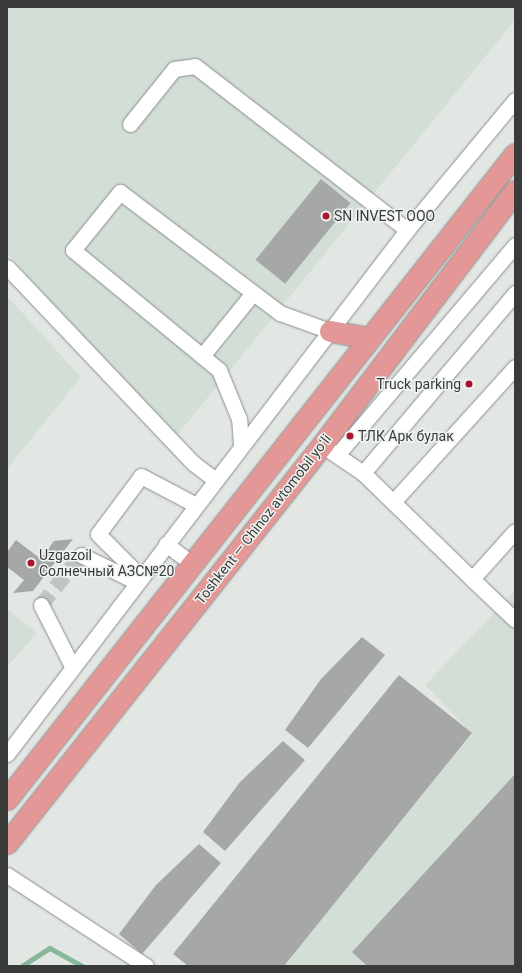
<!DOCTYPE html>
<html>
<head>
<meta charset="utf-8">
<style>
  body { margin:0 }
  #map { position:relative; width:522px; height:973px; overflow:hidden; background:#e3e7e4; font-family:Roboto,sans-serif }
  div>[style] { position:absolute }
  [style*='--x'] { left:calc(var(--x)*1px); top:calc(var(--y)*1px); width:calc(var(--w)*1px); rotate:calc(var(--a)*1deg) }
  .built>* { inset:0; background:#d3ded7 }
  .stream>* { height:4.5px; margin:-2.25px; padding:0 2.25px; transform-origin:2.25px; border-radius:2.25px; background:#87b89b }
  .building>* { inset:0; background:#a5a8a6; transform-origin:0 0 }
  .minor-tunnel>* { height:15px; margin-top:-7.5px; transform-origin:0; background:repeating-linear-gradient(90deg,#c1c5c2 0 15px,transparent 0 23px) }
  .roads { filter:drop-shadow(0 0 1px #8a8e8c) drop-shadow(0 0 1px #8a8e8c) }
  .minor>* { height:15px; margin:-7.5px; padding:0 7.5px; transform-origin:7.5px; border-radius:7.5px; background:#fff }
  .highway>* { height:21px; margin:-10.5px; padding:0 10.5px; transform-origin:10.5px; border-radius:10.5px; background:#e39796 }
  .dots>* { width:11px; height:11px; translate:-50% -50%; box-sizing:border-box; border:2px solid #f0f4f1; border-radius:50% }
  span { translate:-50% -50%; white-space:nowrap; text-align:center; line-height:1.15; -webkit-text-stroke:3px #f0f4f1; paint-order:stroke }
  .poi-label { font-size:14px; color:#393b3a }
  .left { translate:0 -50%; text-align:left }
  .right { translate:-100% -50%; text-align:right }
  .street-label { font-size:14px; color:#393b3a }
  .frame { position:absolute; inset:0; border:8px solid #393b3a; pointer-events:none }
</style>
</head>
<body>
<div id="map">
  <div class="built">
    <div style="clip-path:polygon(7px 7px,515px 7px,515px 20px,174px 439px,7px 253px)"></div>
    <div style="clip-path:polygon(7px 296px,81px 377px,7px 469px)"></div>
    <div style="clip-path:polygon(515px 591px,515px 966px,284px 966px,472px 734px,425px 685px)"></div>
    <div style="clip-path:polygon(7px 609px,37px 633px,7px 667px)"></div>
  </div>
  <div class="stream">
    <div style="--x:22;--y:966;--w:33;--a:-33"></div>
    <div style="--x:50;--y:948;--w:38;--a:29"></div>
  </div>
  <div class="building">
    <div style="left:321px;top:179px;width:38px;height:104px;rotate:39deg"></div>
    <div style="clip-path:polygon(73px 539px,33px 591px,13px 593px,24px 580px,7px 567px,7px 552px,16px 540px,41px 559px,54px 541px)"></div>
    <div style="clip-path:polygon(362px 637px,385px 655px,308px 748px,285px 730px,321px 679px)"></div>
    <div style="clip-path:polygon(399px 675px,472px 733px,284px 966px,188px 966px,173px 954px)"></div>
    <div style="clip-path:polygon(283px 741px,305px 760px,225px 851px,203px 832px,240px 782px)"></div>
    <div style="clip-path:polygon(515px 774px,515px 966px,367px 966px,352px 952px)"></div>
    <div style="clip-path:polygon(199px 844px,221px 863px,142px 954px,119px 934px,156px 885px)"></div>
  </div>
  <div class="minor-tunnel">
    <div style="--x:41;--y:605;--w:64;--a:-51.3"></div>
  </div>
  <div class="roads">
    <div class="minor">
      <div style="--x:130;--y:124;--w:70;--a:-51.3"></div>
      <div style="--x:174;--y:69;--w:21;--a:-8"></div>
      <div style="--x:195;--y:66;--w:268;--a:37.7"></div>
      <div style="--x:7;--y:267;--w:270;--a:46.5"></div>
      <div style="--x:193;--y:463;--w:26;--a:37"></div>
      <div style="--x:202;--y:356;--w:81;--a:-51"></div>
      <div style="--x:241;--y:445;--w:26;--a:-94"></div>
      <div style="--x:239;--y:419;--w:53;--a:-112.2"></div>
      <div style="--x:219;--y:370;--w:189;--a:-140.6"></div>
      <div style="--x:73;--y:250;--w:75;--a:-51"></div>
      <div style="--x:120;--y:192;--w:201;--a:37.1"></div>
      <div style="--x:280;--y:313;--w:53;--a:19.8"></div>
      <div style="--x:329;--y:450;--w:41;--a:34.1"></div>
      <div style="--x:363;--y:473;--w:152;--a:44.2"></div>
      <div style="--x:472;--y:579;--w:64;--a:-48.1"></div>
      <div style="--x:337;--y:455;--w:275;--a:-49.7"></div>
      <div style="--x:363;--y:473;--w:236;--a:-49.8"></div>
      <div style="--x:393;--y:502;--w:182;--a:-47.9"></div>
      <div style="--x:166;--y:544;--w:31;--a:37"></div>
      <div style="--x:81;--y:555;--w:62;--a:25.7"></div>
      <div style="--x:141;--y:577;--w:61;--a:-135"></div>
      <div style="--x:98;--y:534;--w:72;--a:-53.4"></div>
      <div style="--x:141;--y:476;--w:62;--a:27.8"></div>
      <div style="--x:472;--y:579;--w:59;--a:43.6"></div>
      <div style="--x:41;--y:605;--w:68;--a:63.1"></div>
      <div style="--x:7;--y:754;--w:659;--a:-52.64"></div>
      <div style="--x:407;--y:230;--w:169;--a:-50.3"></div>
      <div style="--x:7;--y:875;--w:166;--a:33.2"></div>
    </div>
    <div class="highway">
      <div style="--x:330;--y:331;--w:39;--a:10"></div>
      <div style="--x:7;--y:799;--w:821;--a:-51.78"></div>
      <div style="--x:7;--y:843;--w:508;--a:-51.64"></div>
      <div style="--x:322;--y:445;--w:319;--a:-52.8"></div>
    </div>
  </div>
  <div class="dots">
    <div style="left:326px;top:216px;background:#aa142e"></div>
    <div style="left:469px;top:384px;background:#aa142e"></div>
    <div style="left:350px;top:436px;background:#aa142e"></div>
    <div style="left:31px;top:563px;background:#aa142e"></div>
  </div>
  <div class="poi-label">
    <span class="left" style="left:334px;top:216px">SN INVEST ООО</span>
    <span class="right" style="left:461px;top:384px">Truck parking</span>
    <span class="left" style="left:358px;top:436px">ТЛК Арк булак</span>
    <span class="left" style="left:39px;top:563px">Uzgazoil<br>Солнечный АЗС№20</span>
  </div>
  <div class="street-label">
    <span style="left:263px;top:519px;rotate:-52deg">Toshkent — Chinoz avtomobil yoʻli</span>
  </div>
  <div class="frame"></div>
</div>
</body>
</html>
